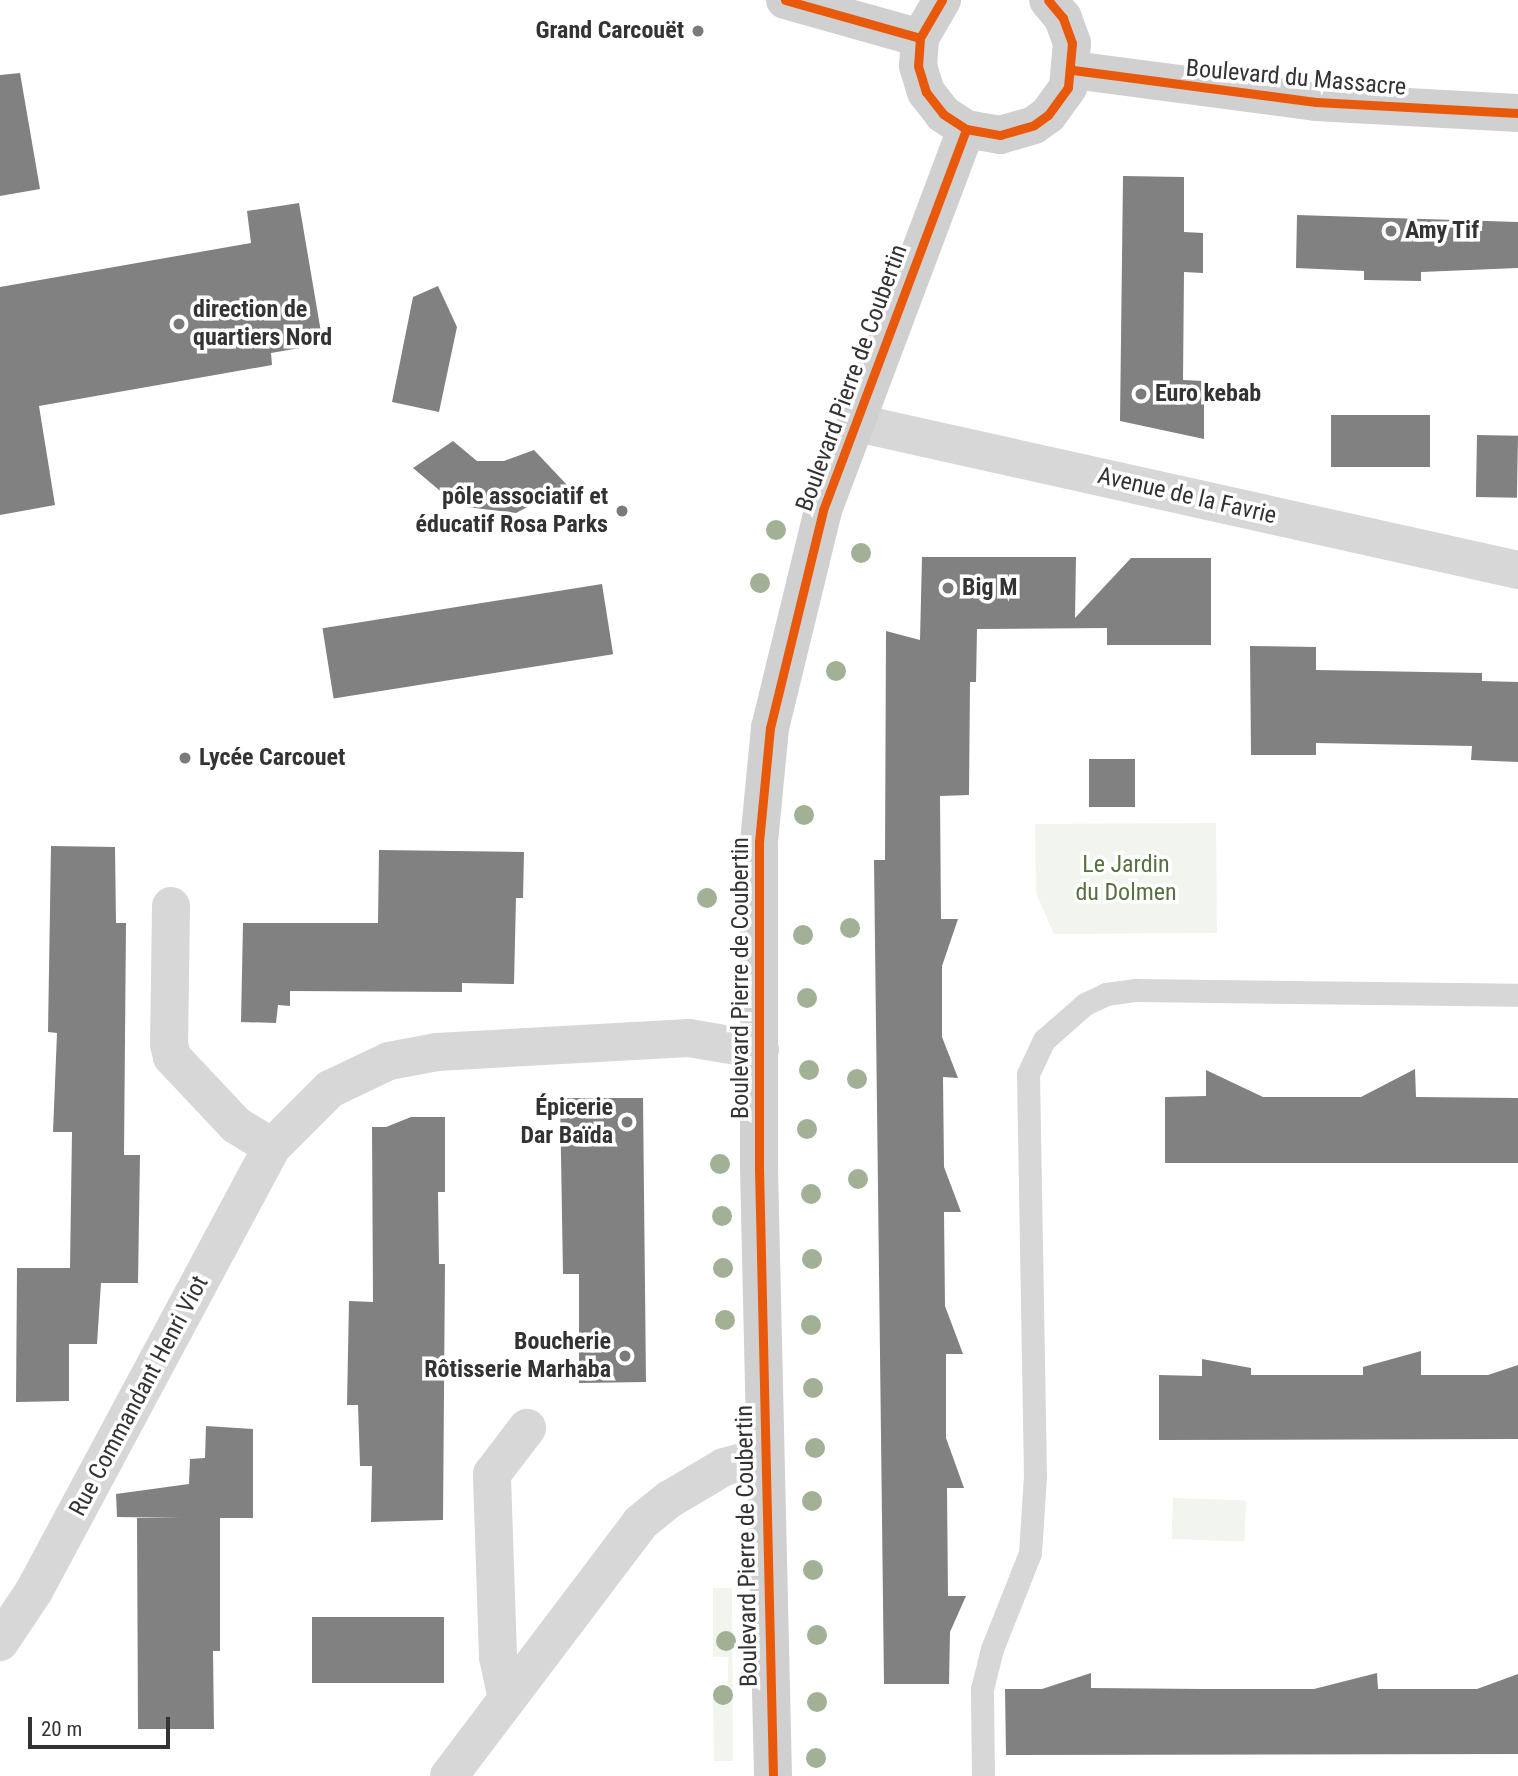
<!DOCTYPE html>
<html>
<head>
<meta charset="utf-8">
<style>
  body { margin:0 }
  #map { position:relative; width:1518px; height:1776px; overflow:hidden; background:#fff; font-family:"Roboto Condensed",sans-serif }
  div>[style] { position:absolute }
  [style*='--x'] { left:calc(var(--x)*1px); top:calc(var(--y)*1px); width:calc(var(--w)*1px); rotate:calc(var(--a)*1deg) }
  .green>* { inset:0; background:#f1f5ed; transform-origin:0 0 }
  .building>* { inset:0; background:#818181; transform-origin:0 0 }
  .lane>* { height:23px; margin:-11.5px; padding:0 11.5px; transform-origin:11.5px; border-radius:11.5px; background:#d7d7d7 }
  .street>* { height:38px; margin:-19px; padding:0 19px; transform-origin:19px; border-radius:19px; background:#d7d7d7 }
  .secondary>* { height:38px; margin:-19px; padding:0 19px; transform-origin:19px; border-radius:19px; background:#d0d0d0 }
  .cycleway>* { height:9px; margin:-4.5px; padding:0 4.5px; transform-origin:4.5px; border-radius:4.5px; background:#e8590c }
  .trees>* { width:20px; height:20px; margin:-10px; border-radius:50%; background:#a2b095 }
  .dots>* { width:19px; height:19px; translate:-50% -50%; box-sizing:border-box; border:4px solid #fff; border-radius:50% }
  span { translate:-50% -50%; white-space:nowrap; text-align:center; line-height:1.15; -webkit-text-stroke:7px #fff; paint-order:stroke }
  .poi-label { font-size:24px; color:#333; font-weight:700 }
  .right { translate:-100% -50%; text-align:right }
  .left { translate:0 -50%; text-align:left }
  .street-label { font-size:24px; color:#333 }
  .park-label { font-size:24px; color:#56703f }
  .scale { position:absolute; left:28px; top:1717px; width:142px; height:32px; box-sizing:border-box; border:4px solid #333; border-top:0; padding-left:9px; font-size:21px; line-height:24px; white-space:nowrap; color:#333; -webkit-text-stroke:5px #fff; paint-order:stroke }
</style>
</head>
<body>
<div id="map">
  <div class="green">
    <div style="clip-path:polygon(1216px 823px,1217px 933px,1054px 934px,1036px 893px,1035px 824px)"></div>
    <div style="left:1173px;top:1498px;width:73px;height:41px;rotate:2deg"></div>
    <div style="clip-path:polygon(713px 1588px,732px 1588px,733px 1761px,714px 1761px,713px 1689px,728px 1688px,728px 1657px,713px 1657px)"></div>
  </div>
  <div class="building">
    <div style="clip-path:polygon(20px 73px,40px 189px,0 196px,0 75px)"></div>
    <div style="clip-path:polygon(1123px 176px,1184px 177px,1184px 232px,1203px 233px,1203px 273px,1184px 272px,1183px 380px,1204px 381px,1204px 439px,1120px 421px)"></div>
    <div style="clip-path:polygon(299px 203px,323px 344px,271px 353px,272px 365px,39px 406px,55px 505px,0 515px,0 287px,251px 243px,247px 211px)"></div>
    <div style="clip-path:polygon(1297px 215px,1518px 222px,1518px 268px,1421px 272px,1421px 281px,1364px 280px,1364px 271px,1296px 268px)"></div>
    <div style="clip-path:polygon(438px 286px,457px 327px,439px 412px,392px 402px,413px 297px)"></div>
    <div style="left:1430px;top:415px;width:52px;height:99px;rotate:90deg"></div>
    <div style="left:1477px;top:435px;width:41px;height:62px;rotate:1deg"></div>
    <div style="clip-path:polygon(453px 441px,477px 461px,504px 461px,534px 450px,568px 486px,516px 513px,458px 506px,413px 468px)"></div>
    <div style="clip-path:polygon(922px 557px,1076px 557px,1075px 618px,1131px 558px,1211px 558px,1211px 645px,1107px 645px,1107px 628px,977px 629px,976px 682px,970px 682px,969px 795px,940px 796px,941px 919px,958px 919px,942px 966px,942px 1037px,958px 1078px,943px 1077px,944px 1167px,961px 1212px,944px 1212px,945px 1306px,963px 1354px,946px 1354px,946px 1438px,964px 1488px,947px 1488px,948px 1596px,966px 1596px,950px 1632px,949px 1684px,884px 1684px,874px 860px,885px 860px,886px 631px,920px 640px)"></div>
    <div style="left:602px;top:584px;width:71px;height:283px;rotate:81deg"></div>
    <div style="clip-path:polygon(1250px 646px,1316px 647px,1316px 670px,1482px 673px,1482px 681px,1518px 682px,1518px 762px,1471px 760px,1472px 746px,1316px 743px,1316px 755px,1251px 755px)"></div>
    <div style="left:1089px;top:759px;width:46px;height:48px"></div>
    <div style="clip-path:polygon(51px 846px,115px 847px,116px 923px,126px 923px,124px 1155px,140px 1155px,138px 1283px,101px 1283px,97px 1344px,69px 1344px,69px 1401px,16px 1402px,17px 1268px,70px 1268px,72px 1132px,53px 1132px,57px 1033px,48px 1032px)"></div>
    <div style="clip-path:polygon(379px 850px,524px 852px,523px 898px,516px 898px,514px 984px,462px 983px,462px 992px,290px 991px,290px 1006px,278px 1005px,276px 1023px,241px 1022px,243px 923px,378px 923px)"></div>
    <div style="clip-path:polygon(1415px 1069px,1416px 1097px,1518px 1098px,1518px 1163px,1165px 1163px,1165px 1097px,1206px 1096px,1206px 1070px,1263px 1097px,1361px 1097px)"></div>
    <div style="clip-path:polygon(560px 1098px,643px 1098px,646px 1382px,579px 1383px,579px 1274px,563px 1274px)"></div>
    <div style="clip-path:polygon(411px 1117px,445px 1117px,445px 1192px,438px 1192px,439px 1264px,445px 1264px,443px 1520px,371px 1522px,372px 1466px,360px 1466px,358px 1405px,347px 1405px,349px 1301px,373px 1302px,372px 1127px,386px 1127px)"></div>
    <div style="clip-path:polygon(1421px 1351px,1421px 1375px,1488px 1375px,1518px 1365px,1518px 1439px,1159px 1440px,1159px 1375px,1202px 1376px,1202px 1359px,1251px 1368px,1251px 1375px,1363px 1375px,1363px 1367px)"></div>
    <div style="clip-path:polygon(206px 1426px,253px 1429px,253px 1518px,220px 1518px,220px 1651px,213px 1651px,214px 1729px,138px 1729px,137px 1518px,181px 1518px,117px 1517px,116px 1494px,189px 1484px,190px 1459px,205px 1458px)"></div>
    <div style="left:444px;top:1617px;width:66px;height:132px;rotate:90deg"></div>
    <div style="clip-path:polygon(1091px 1673px,1091px 1688px,1203px 1689px,1314px 1689px,1377px 1673px,1378px 1689px,1477px 1689px,1518px 1674px,1518px 1754px,1006px 1755px,1005px 1689px,1042px 1689px)"></div>
  </div>
  <div class="lane">
    <div style="--x:983;--y:1776;--w:87;--a:-90.7"></div>
    <div style="--x:982;--y:1689;--w:41;--a:-76"></div>
    <div style="--x:992;--y:1649;--w:103;--a:-68.4"></div>
    <div style="--x:1030;--y:1553;--w:78;--a:-86.3"></div>
    <div style="--x:1035;--y:1475;--w:401;--a:-91"></div>
    <div style="--x:1028;--y:1074;--w:38;--a:-65"></div>
    <div style="--x:1044;--y:1040;--w:55;--a:-41.3"></div>
    <div style="--x:1085;--y:1004;--w:23;--a:-25"></div>
    <div style="--x:1106;--y:994;--w:30;--a:-8"></div>
    <div style="--x:1136;--y:990;--w:382;--a:0.7"></div>
  </div>
  <div class="street">
    <div style="--x:857;--y:423;--w:677;--a:12.54"></div>
    <div style="--x:171;--y:906;--w:138;--a:90.8"></div>
    <div style="--x:169;--y:1044;--w:13;--a:77"></div>
    <div style="--x:172;--y:1057;--w:93;--a:46.7"></div>
    <div style="--x:236;--y:1125;--w:42;--a:31.4"></div>
    <div style="--x:0;--y:1642;--w:61;--a:-56.3"></div>
    <div style="--x:34;--y:1591;--w:504;--a:-61.81"></div>
    <div style="--x:272;--y:1147;--w:82;--a:-45"></div>
    <div style="--x:330;--y:1089;--w:65;--a:-25.4"></div>
    <div style="--x:389;--y:1061;--w:49;--a:-10.6"></div>
    <div style="--x:437;--y:1052;--w:252;--a:-3.2"></div>
    <div style="--x:689;--y:1038;--w:72;--a:9.6"></div>
    <div style="--x:507;--y:1699;--w:43;--a:-102.1"></div>
    <div style="--x:498;--y:1657;--w:183;--a:-91.9"></div>
    <div style="--x:492;--y:1474;--w:58;--a:-52.7"></div>
    <div style="--x:449;--y:1776;--w:317;--a:-52.9"></div>
    <div style="--x:640;--y:1523;--w:38;--a:-39"></div>
    <div style="--x:670;--y:1499;--w:63;--a:-30.7"></div>
    <div style="--x:724;--y:1467;--w:41;--a:-15.4"></div>
  </div>
  <div class="secondary">
    <div style="--x:785;--y:0;--w:140;--a:15.7"></div>
    <div style="--x:942;--y:0;--w:44;--a:120.1"></div>
    <div style="--x:920;--y:38;--w:28;--a:94"></div>
    <div style="--x:918;--y:66;--w:27;--a:73"></div>
    <div style="--x:926;--y:92;--w:28;--a:52"></div>
    <div style="--x:943;--y:114;--w:27;--a:33"></div>
    <div style="--x:966;--y:129;--w:35;--a:10"></div>
    <div style="--x:1000;--y:135;--w:35;--a:-16"></div>
    <div style="--x:1034;--y:125;--w:17;--a:-36"></div>
    <div style="--x:1048;--y:115;--w:34;--a:-54"></div>
    <div style="--x:1068;--y:87;--w:44;--a:-84.8"></div>
    <div style="--x:1072;--y:43;--w:27;--a:-110"></div>
    <div style="--x:1063;--y:18;--w:23;--a:-130"></div>
    <div style="--x:1073;--y:70;--w:245;--a:7.5"></div>
    <div style="--x:1316;--y:102;--w:202;--a:3.1"></div>
    <div style="--x:773;--y:1776;--w:607;--a:-91.32"></div>
    <div style="--x:759;--y:1169;--w:327;--a:-90"></div>
    <div style="--x:759;--y:842;--w:115;--a:-84.5"></div>
    <div style="--x:770;--y:728;--w:224;--a:-76.3"></div>
    <div style="--x:823;--y:510;--w:407;--a:-69.4"></div>
  </div>
  <div class="cycleway">
    <div style="--x:785;--y:0;--w:140;--a:15.7"></div>
    <div style="--x:942;--y:0;--w:44;--a:120.1"></div>
    <div style="--x:920;--y:38;--w:28;--a:94"></div>
    <div style="--x:918;--y:66;--w:27;--a:73"></div>
    <div style="--x:926;--y:92;--w:28;--a:52"></div>
    <div style="--x:943;--y:114;--w:27;--a:33"></div>
    <div style="--x:966;--y:129;--w:35;--a:10"></div>
    <div style="--x:1000;--y:135;--w:35;--a:-16"></div>
    <div style="--x:1034;--y:125;--w:17;--a:-36"></div>
    <div style="--x:1048;--y:115;--w:34;--a:-54"></div>
    <div style="--x:1068;--y:87;--w:44;--a:-84.8"></div>
    <div style="--x:1072;--y:43;--w:27;--a:-110"></div>
    <div style="--x:1063;--y:18;--w:23;--a:-130"></div>
    <div style="--x:1073;--y:70;--w:245;--a:7.5"></div>
    <div style="--x:1316;--y:102;--w:202;--a:3.1"></div>
    <div style="--x:773;--y:1776;--w:607;--a:-91.32"></div>
    <div style="--x:759;--y:1169;--w:327;--a:-90"></div>
    <div style="--x:759;--y:842;--w:115;--a:-84.5"></div>
    <div style="--x:770;--y:728;--w:224;--a:-76.3"></div>
    <div style="--x:823;--y:510;--w:407;--a:-69.4"></div>
  </div>
  <div class="trees">
    <div style="left:776px;top:530px"></div>
    <div style="left:861px;top:553px"></div>
    <div style="left:760px;top:583px"></div>
    <div style="left:836px;top:671px"></div>
    <div style="left:804px;top:815px"></div>
    <div style="left:707px;top:898px"></div>
    <div style="left:850px;top:928px"></div>
    <div style="left:803px;top:935px"></div>
    <div style="left:807px;top:998px"></div>
    <div style="left:809px;top:1070px"></div>
    <div style="left:857px;top:1079px"></div>
    <div style="left:807px;top:1129px"></div>
    <div style="left:720px;top:1164px"></div>
    <div style="left:858px;top:1179px"></div>
    <div style="left:811px;top:1194px"></div>
    <div style="left:722px;top:1216px"></div>
    <div style="left:812px;top:1259px"></div>
    <div style="left:723px;top:1268px"></div>
    <div style="left:725px;top:1320px"></div>
    <div style="left:811px;top:1325px"></div>
    <div style="left:813px;top:1388px"></div>
    <div style="left:815px;top:1448px"></div>
    <div style="left:812px;top:1501px"></div>
    <div style="left:813px;top:1570px"></div>
    <div style="left:817px;top:1635px"></div>
    <div style="left:726px;top:1641px"></div>
    <div style="left:723px;top:1695px"></div>
    <div style="left:817px;top:1702px"></div>
    <div style="left:816px;top:1758px"></div>
  </div>
  <div class="dots">
    <div style="left:698px;top:31px;background:#7a7a7a"></div>
    <div style="left:1391px;top:231px;background:#7a7a7a"></div>
    <div style="left:179px;top:324px;background:#7a7a7a"></div>
    <div style="left:1141px;top:394px;background:#7a7a7a"></div>
    <div style="left:622px;top:511px;background:#7a7a7a"></div>
    <div style="left:948px;top:588px;background:#7a7a7a"></div>
    <div style="left:185px;top:758px;background:#7a7a7a"></div>
    <div style="left:627px;top:1122px;background:#7a7a7a"></div>
    <div style="left:625px;top:1356px;background:#7a7a7a"></div>
  </div>
  <div class="poi-label">
    <span class="right" style="left:684px;top:31px">Grand Carcouët</span>
    <span class="left" style="left:1405px;top:231px">Amy Tif</span>
    <span class="left" style="left:193px;top:324px">direction de<br>quartiers Nord</span>
    <span class="left" style="left:1155px;top:394px">Euro kebab</span>
    <span class="right" style="left:608px;top:511px">pôle associatif et<br>éducatif Rosa Parks</span>
    <span class="left" style="left:962px;top:588px">Big M</span>
    <span class="left" style="left:199px;top:758px">Lycée Carcouet</span>
    <span class="right" style="left:613px;top:1122px">Épicerie<br>Dar Baïda</span>
    <span class="right" style="left:611px;top:1356px">Boucherie<br>Rôtisserie Marhaba</span>
  </div>
  <div class="street-label">
    <span style="left:1296px;top:78px;rotate:5deg">Boulevard du Massacre</span>
    <span style="left:852px;top:378px;rotate:-70deg">Boulevard Pierre de Coubertin</span>
    <span style="left:1187px;top:496px;rotate:13deg">Avenue de la Favrie</span>
    <span style="left:741px;top:978px;rotate:-90deg">Boulevard Pierre de Coubertin</span>
    <span style="left:139px;top:1396px;rotate:-62deg">Rue Commandant Henri Viot</span>
    <span style="left:747px;top:1546px;rotate:-91deg">Boulevard Pierre de Coubertin</span>
  </div>
  <div class="park-label">
    <span style="left:1126px;top:879px">Le Jardin<br>du Dolmen</span>
  </div>
  <div class="scale">20 m</div>
</div>
</body>
</html>
